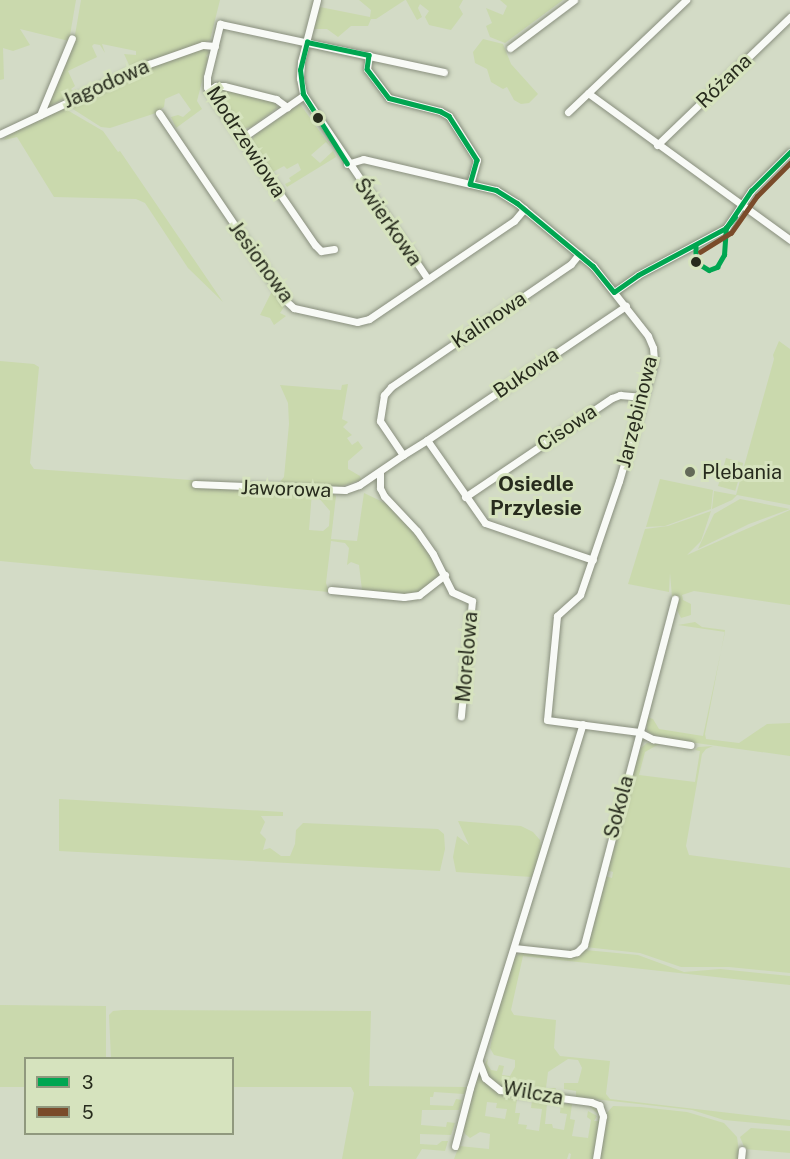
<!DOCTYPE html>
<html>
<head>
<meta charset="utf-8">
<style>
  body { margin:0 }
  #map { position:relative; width:790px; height:1159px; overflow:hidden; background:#d3dbc6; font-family:"Public Sans",sans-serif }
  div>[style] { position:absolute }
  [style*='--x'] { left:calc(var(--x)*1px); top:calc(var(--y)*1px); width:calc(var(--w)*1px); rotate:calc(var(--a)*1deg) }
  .green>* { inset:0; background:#cad9ad; transform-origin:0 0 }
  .roads { filter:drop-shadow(0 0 2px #898f7e) drop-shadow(0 0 2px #898f7e) }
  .street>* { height:7px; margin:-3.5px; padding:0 3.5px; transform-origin:3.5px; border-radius:3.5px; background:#f8faf6 }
  .bus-1>* { height:4.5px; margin:-2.25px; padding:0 2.25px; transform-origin:2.25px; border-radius:2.25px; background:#00a651 }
  .bus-2>* { height:4.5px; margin:-2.25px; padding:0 2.25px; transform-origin:2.25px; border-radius:2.25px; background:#7a4b2a }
  .dots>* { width:16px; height:16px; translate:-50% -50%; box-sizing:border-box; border:3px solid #d6e3be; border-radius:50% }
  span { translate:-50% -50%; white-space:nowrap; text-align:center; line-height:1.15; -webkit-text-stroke:6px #d6e3be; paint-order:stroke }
  .street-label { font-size:20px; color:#272b1d }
  .poi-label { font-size:20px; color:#272b1d }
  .left { translate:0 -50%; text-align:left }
  .neighbourhood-label { font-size:21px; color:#272b1d; font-weight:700 }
  .legend { position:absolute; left:24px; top:1057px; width:210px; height:78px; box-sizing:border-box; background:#d6e3be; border:2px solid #90997e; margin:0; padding:8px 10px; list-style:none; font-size:18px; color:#272b1d }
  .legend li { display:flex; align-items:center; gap:12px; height:30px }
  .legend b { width:30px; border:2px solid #90997e }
</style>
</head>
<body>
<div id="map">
  <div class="green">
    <div style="clip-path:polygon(0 0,76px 0,69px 41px,20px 29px,30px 45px,13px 51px,3px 48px,4px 79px,0 80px)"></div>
    <div style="clip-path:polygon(81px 0,220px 0,210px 40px,130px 67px,124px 54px,136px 55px,136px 51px,102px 44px,105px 53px,100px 45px,94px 44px,92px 46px,97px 57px,68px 71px,75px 86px,71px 89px,73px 91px,76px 89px,76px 93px,47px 107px,75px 35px)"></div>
    <div style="clip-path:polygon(359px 0,405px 0,376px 19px,371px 19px,368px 26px,351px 26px,338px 37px,327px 29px,314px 29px,320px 7px,370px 17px,371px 10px)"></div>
    <div style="clip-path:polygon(406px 0,463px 0,459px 7px,463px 14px,451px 30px,429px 25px,425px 17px,429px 11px,420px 4px,418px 8px,422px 17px,417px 20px)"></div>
    <div style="clip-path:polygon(500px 0,563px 0,505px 43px,490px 37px,486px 26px,492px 23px,486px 8px,503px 15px,507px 6px)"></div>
    <div style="clip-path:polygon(483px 39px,503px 44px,511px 64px,538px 94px,529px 103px,521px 104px,514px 100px,507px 87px,503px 89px,491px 82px,487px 69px,475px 63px,473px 52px)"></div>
    <div style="clip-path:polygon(202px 48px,206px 48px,209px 53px,206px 56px,208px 58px,197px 101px,202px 109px,176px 128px,171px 117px,178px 115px,183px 117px,191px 110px,179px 93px,165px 99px,164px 107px,156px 113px,110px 128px,101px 127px,65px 104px,147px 67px)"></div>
    <div style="clip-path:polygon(223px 89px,276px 102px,277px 108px,251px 127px,242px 129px,223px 105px,224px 99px,219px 100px,218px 96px)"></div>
    <div style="clip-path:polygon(300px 104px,331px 147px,326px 142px,311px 155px,320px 163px,333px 151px,336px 157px,287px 187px,285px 184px,291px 181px,289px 178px,301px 170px,298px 163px,287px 169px,284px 166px,273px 172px,252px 140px,255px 135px)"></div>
    <div style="clip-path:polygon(62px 107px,103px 131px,118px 152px,120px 151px,223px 302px,188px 268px,145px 203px,136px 199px,54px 197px,17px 137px,4px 140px,7px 135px)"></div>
    <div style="clip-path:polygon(272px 291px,284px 307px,280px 313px,286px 316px,274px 325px,270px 318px,260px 315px)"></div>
    <div style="clip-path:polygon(779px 341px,790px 349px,790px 505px,737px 495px,732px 500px,712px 509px,714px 491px,736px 495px,774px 359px,773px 355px)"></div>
    <div style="clip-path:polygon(0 361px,34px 364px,39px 367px,30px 463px,34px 469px,264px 485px,194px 486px,296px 490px,301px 494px,302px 490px,312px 492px,309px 530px,323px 531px,329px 526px,330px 511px,318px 497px,318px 494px,334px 494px,336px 496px,331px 539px,357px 541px,364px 493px,387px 504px,413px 531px,438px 566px,440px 575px,423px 591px,404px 594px,362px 590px,359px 565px,351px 562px,347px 565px,349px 548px,345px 543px,331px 541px,326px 583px,329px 592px,0 561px)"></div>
    <div style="clip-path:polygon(348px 384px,342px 419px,348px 422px,343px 427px,352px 435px,347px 438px,352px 445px,358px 441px,363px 448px,348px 461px,348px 469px,360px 476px,361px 480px,339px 487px,278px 484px,284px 477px,289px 424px,288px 403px,280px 385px,341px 390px,342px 385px)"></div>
    <div style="left:726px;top:458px;width:18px;height:29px;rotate:16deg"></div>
    <div style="clip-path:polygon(660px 479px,713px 490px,711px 509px,665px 526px,646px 527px)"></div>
    <div style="clip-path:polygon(740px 499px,790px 509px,749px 524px,698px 549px,714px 514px)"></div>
    <div style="clip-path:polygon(790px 510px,790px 605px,694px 591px,682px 595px,683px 600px,691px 604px,691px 615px,681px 618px,676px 608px,676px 599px,672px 597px,670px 573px,669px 592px,628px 584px,645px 529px,668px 526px,711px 511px,701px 541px,687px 555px)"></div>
    <div style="clip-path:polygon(695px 622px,702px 627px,725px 630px,705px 734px,706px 739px,739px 743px,767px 724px,790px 723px,790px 756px,689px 742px,653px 735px,647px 731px,647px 717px,653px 719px,659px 729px,703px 736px,725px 632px,678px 625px)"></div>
    <div style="clip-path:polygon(647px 743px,659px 744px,645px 752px,639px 775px,695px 782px,700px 751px,695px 750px,698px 747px,713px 746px,706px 749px,702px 754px,686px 846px,689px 855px,790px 868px,790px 973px,729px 967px,681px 967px,640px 953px,585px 947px,605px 876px,612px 878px,613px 872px,607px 870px,631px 773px,641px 748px)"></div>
    <div style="clip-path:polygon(59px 799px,283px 812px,283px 816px,261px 816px,265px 822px,260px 833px,266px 839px,263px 850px,270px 848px,281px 856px,290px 856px,295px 844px,296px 830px,303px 823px,438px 829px,444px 834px,445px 849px,440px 871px,59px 851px)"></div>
    <div style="clip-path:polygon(458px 821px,521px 826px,533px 832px,540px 840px,542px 851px,532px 877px,456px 872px,453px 857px,457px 836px,469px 845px)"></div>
    <div style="clip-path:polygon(585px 950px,638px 955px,684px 972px,720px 969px,790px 976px,790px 985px,523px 956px,511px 1010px,514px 1015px,556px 1020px,554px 1048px,560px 1056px,610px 1061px,606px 1094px,610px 1099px,790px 1120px,790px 1126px,724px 1120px,692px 1110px,576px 1097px,576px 1091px,564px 1089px,564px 1083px,578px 1083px,582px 1068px,578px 1060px,568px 1059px,548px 1072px,546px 1088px,556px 1088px,553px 1095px,499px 1087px,488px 1078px,484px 1066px,488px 1058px,487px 1064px,491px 1070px,497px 1071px,499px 1065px,504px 1066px,502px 1075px,510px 1076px,515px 1067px,515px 1060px,494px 1055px,490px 1048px,498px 1011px,515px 957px,522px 952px,574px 957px)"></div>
    <div style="clip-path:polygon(0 1005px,106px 1006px,106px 1058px,26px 1058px,25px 1087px,0 1087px)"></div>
    <div style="clip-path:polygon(123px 1010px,371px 1011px,369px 1086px,467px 1087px,464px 1094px,434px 1092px,433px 1097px,430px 1097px,430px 1105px,453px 1106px,456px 1099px,462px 1100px,459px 1110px,422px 1110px,421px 1125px,446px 1127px,447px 1122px,455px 1123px,451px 1135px,420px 1134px,420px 1144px,437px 1145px,442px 1141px,448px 1141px,445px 1151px,422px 1149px,416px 1159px,342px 1159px,354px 1093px,351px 1087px,233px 1087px,232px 1058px,111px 1058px,109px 1015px,113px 1011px)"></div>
    <div style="clip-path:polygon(evenodd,479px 1073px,492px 1089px,521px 1097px,517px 1099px,515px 1113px,520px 1113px,518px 1124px,527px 1125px,526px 1129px,539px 1131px,542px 1109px,531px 1108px,532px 1100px,547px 1104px,545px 1124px,552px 1124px,553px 1128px,564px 1130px,567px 1114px,560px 1113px,561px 1103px,572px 1104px,570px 1119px,575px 1120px,572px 1136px,588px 1138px,591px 1120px,587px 1117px,588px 1111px,597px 1116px,594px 1121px,598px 1121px,599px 1115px,589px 1106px,589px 1103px,596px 1106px,601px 1114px,594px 1159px,570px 1159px,571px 1154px,569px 1153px,567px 1159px,454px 1159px,459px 1146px,489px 1149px,490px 1134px,480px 1132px,470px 1138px,465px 1134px,463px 1129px,479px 1073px,487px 1102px,497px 1103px,496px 1108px,507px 1109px,505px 1119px,485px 1116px,487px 1102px)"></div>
    <div style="clip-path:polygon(613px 1106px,641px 1107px,687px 1112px,724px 1123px,737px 1137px,740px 1159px,599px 1159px,605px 1115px)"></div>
    <div style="clip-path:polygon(751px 1128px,790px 1131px,790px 1153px,745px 1149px,740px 1137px)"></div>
  </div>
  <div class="roads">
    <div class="street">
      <div style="--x:317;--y:0;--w:64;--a:104.5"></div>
      <div style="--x:301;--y:62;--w:16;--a:94"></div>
      <div style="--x:300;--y:78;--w:16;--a:79"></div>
      <div style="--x:303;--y:94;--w:223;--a:56"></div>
      <div style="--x:510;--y:48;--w:80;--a:-36.9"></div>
      <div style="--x:369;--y:55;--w:14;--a:98"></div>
      <div style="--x:367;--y:69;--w:36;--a:53"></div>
      <div style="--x:389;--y:98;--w:53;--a:14.3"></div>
      <div style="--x:440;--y:111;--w:10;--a:29"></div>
      <div style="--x:449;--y:116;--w:52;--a:57.5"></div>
      <div style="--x:477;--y:160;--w:25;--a:106"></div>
      <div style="--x:209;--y:90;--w:8;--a:-30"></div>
      <div style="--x:216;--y:86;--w:8;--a:0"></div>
      <div style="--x:224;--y:86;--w:54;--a:14"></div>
      <div style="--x:276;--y:99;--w:14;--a:36"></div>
      <div style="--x:588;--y:93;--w:250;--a:36"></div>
      <div style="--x:568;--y:112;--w:163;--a:-43.5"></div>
      <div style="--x:159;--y:113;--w:225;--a:56"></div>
      <div style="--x:285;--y:300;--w:12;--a:42"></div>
      <div style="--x:294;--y:308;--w:65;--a:12.5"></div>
      <div style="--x:357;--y:322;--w:12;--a:-14"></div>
      <div style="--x:369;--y:319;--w:175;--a:-34.1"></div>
      <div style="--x:514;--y:221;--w:16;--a:-50"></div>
      <div style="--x:40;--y:115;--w:83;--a:-67.4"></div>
      <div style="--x:0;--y:134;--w:165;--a:-25.2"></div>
      <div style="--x:149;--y:64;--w:57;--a:-19.4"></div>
      <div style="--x:203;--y:45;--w:12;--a:5"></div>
      <div style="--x:242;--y:138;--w:75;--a:-34.7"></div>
      <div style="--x:657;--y:145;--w:185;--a:-43.9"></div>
      <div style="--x:347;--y:164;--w:17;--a:-17"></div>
      <div style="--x:363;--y:159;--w:137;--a:13.1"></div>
      <div style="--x:496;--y:190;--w:25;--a:32"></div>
      <div style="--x:517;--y:203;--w:99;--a:39.7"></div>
      <div style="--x:593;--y:266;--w:89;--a:51.8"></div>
      <div style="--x:648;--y:336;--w:13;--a:67"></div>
      <div style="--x:653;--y:348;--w:12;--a:85"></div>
      <div style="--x:654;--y:360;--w:126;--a:106.1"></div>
      <div style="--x:619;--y:481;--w:120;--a:108.9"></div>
      <div style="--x:580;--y:595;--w:31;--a:138"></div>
      <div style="--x:557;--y:616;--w:104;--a:95.5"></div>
      <div style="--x:547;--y:720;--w:93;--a:7.4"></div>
      <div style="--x:639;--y:732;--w:16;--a:27"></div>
      <div style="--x:653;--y:739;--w:38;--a:9"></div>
      <div style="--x:334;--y:249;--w:13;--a:171"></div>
      <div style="--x:321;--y:251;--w:8;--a:-135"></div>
      <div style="--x:315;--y:245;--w:191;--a:-124.4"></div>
      <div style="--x:207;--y:87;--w:10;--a:-90"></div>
      <div style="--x:207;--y:77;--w:55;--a:-76.2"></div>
      <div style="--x:220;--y:24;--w:229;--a:12.1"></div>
      <div style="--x:579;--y:254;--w:13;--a:129"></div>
      <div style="--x:571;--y:264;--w:218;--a:145.7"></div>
      <div style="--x:391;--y:387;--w:11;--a:131"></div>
      <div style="--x:384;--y:395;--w:26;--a:99"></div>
      <div style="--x:380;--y:421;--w:41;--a:55.9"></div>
      <div style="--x:403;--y:455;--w:28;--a:-32"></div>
      <div style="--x:427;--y:440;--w:101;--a:55.1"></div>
      <div style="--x:485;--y:523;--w:114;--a:18.9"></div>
      <div style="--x:614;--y:292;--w:29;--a:-35"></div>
      <div style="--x:638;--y:275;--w:100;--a:-28.1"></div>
      <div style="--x:726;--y:228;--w:45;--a:-56"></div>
      <div style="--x:751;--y:191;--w:55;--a:-45"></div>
      <div style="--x:427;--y:440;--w:240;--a:-34"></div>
      <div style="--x:380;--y:472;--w:16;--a:90"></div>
      <div style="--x:380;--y:488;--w:9;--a:63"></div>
      <div style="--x:384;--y:496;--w:48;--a:46.7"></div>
      <div style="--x:417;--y:531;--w:28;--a:55"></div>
      <div style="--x:433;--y:554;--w:42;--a:63.4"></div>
      <div style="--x:452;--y:592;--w:22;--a:24"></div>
      <div style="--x:472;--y:601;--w:116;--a:95.5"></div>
      <div style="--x:195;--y:484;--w:150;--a:2.3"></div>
      <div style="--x:345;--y:490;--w:15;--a:-20"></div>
      <div style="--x:359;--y:485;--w:53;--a:-34.3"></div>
      <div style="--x:465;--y:497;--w:177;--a:-34"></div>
      <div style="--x:612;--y:398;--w:9;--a:-21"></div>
      <div style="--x:620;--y:395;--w:23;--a:5"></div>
      <div style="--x:331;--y:590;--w:73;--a:5.5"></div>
      <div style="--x:404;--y:597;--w:15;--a:-8"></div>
      <div style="--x:419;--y:595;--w:33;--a:-38"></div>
      <div style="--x:514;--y:948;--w:56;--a:6.1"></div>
      <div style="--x:570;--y:954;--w:7;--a:-16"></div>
      <div style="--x:577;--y:952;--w:10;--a:-45"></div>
      <div style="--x:584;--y:945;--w:358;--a:-75.3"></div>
      <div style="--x:479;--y:1062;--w:17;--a:69"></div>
      <div style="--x:485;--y:1078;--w:19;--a:39"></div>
      <div style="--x:500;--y:1090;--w:92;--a:7.5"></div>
      <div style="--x:591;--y:1102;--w:9;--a:21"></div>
      <div style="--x:599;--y:1105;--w:12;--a:70"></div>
      <div style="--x:603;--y:1116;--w:44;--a:99.2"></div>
      <div style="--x:455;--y:1146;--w:60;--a:-75.5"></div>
      <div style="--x:470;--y:1088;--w:381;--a:-72.8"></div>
      <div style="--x:741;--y:1159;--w:9;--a:-84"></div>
    </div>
  </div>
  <div class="bus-1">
    <div style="--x:347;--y:164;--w:83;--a:-122.2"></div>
    <div style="--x:303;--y:94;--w:24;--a:-97"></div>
    <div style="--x:300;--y:70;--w:29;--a:-76"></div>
    <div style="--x:307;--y:42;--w:63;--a:11.8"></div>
    <div style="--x:369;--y:55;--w:14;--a:98"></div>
    <div style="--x:367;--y:69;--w:36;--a:53"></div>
    <div style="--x:389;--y:98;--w:53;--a:14.3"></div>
    <div style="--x:440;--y:111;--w:10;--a:29"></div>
    <div style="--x:449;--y:116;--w:52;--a:57.5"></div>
    <div style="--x:477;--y:160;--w:25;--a:106"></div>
    <div style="--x:470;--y:184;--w:27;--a:13"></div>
    <div style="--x:496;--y:190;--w:25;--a:32"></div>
    <div style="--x:517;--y:203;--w:99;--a:39.7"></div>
    <div style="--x:593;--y:266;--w:33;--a:51"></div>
    <div style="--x:614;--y:292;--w:29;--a:-35"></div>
    <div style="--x:638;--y:275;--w:100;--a:-28.1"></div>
    <div style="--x:726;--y:228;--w:45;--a:-56"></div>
    <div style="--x:751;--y:191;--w:55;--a:-45"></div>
    <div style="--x:696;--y:245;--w:17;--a:90"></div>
    <div style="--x:696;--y:262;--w:15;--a:32"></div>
    <div style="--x:709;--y:270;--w:9;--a:-21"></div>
    <div style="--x:717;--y:267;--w:14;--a:-60"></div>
    <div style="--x:724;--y:255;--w:27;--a:-86"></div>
    <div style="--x:726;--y:228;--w:14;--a:-51"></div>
  </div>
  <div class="bus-2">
    <div style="--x:700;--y:252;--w:36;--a:-32"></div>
    <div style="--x:731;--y:233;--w:45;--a:-54.9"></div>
    <div style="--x:757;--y:196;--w:47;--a:-45"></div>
  </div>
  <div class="dots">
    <div style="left:318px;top:118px;background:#272b1d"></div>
    <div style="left:696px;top:262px;background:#272b1d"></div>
    <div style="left:690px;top:472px;background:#636958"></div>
  </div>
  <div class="street-label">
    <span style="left:724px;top:81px;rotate:-44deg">Różana</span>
    <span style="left:106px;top:84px;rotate:-24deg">Jagodowa</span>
    <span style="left:246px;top:142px;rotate:57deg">Modrzewiowa</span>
    <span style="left:388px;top:222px;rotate:55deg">Świerkowa</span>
    <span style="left:261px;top:262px;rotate:54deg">Jesionowa</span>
    <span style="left:489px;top:320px;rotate:-34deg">Kalinowa</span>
    <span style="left:526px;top:373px;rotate:-34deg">Bukowa</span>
    <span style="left:637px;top:412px;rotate:-76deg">Jarzębinowa</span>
    <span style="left:567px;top:428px;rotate:-34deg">Cisowa</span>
    <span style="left:286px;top:489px;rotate:2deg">Jaworowa</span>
    <span style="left:467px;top:657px;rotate:-85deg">Morelowa</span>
    <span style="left:619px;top:807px;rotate:-75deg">Sokola</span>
    <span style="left:533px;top:1093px;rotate:10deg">Wilcza</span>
  </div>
  <div class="poi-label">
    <span class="left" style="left:702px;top:472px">Plebania</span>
  </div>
  <div class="neighbourhood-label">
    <span style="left:536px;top:496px">Osiedle<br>Przylesie</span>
  </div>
  <ul class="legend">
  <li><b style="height:8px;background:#00a651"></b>3</li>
  <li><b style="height:8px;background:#7a4b2a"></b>5</li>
  </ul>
</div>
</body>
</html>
